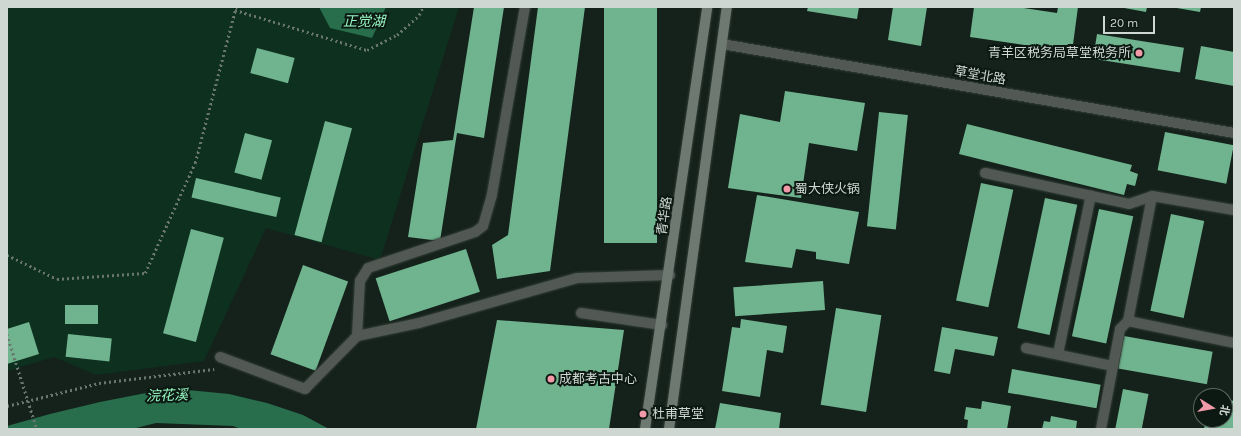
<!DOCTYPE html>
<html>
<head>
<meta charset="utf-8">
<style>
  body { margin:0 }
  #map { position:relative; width:1241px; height:436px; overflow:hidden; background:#15221b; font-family:Karla,"Noto Sans SC",sans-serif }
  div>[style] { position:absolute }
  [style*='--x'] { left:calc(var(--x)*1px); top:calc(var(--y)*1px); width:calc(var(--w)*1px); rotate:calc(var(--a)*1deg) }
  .green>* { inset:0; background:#0d301f }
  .water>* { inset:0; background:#286e4c }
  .building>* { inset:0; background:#6fb48e; transform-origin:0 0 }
  .path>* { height:2.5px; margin-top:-1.25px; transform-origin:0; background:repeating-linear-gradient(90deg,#6a756f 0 2px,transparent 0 5px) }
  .roads { filter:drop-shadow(0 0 1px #333f38) drop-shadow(0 0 1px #333f38) }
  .lane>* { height:10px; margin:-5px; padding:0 5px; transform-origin:5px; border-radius:5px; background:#525854 }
  .street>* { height:10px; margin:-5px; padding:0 5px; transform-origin:5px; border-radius:5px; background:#525854 }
  .secondary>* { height:10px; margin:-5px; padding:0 5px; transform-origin:5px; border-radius:5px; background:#6e7972 }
  .dots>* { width:11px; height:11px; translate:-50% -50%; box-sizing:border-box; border:2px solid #0c1912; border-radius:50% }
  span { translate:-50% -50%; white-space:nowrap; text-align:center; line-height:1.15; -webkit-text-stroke:4px #0c1912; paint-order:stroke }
  .poi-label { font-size:13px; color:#ced7d1 }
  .right { translate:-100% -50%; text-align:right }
  .left { translate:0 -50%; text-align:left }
  .street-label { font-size:13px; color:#ced7d1 }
  .water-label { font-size:14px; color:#96f8c2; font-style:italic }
  .frame { position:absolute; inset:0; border:8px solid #ced7d1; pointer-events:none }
  .north { position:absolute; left:1193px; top:388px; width:40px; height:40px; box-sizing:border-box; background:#0c1912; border:1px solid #5a655e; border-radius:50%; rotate:101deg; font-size:11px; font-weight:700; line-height:16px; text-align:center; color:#ced7d1 }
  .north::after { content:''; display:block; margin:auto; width:14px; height:18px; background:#f39aa9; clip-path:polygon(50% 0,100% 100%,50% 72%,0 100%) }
  .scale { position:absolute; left:1103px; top:16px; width:52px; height:18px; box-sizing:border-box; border:2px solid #ced7d1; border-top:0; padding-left:5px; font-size:12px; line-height:14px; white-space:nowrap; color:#ced7d1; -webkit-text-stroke:3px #0c1912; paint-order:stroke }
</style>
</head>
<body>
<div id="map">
  <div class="green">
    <div style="clip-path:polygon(7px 7px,459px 7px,380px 260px,266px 228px,204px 361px,96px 375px,54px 357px,7px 371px)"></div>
  </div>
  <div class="water">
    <div style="clip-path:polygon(319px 7px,386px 7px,372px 38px,330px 28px)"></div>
    <div style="clip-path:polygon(188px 390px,229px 394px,267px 403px,303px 415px,329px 429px,241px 429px,233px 426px,156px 423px,132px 429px,7px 429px,7px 426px,50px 414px,100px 402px,146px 393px)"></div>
  </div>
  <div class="building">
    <div style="clip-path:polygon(474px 7px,504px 7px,484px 138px,457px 133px,440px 241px,408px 237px,423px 143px,453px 140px)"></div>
    <div style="clip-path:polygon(538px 7px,585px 7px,550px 271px,497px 279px,492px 245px,508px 235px)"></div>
    <div style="left:604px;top:7px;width:53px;height:236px"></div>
    <div style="clip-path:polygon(808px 7px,859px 7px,857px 19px,807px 11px)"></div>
    <div style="clip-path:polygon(893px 7px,927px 7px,921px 46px,888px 40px)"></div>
    <div style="clip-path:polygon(974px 7px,1017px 7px,1057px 13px,1058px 7px,1078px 7px,1072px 52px,970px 37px)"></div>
    <div style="clip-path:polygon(1119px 7px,1147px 7px,1146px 12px)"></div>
    <div style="clip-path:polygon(1171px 7px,1201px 7px,1200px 12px)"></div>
    <div style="left:1097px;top:34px;width:88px;height:25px;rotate:9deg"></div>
    <div style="clip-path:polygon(1201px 46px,1234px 52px,1234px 86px,1195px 79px)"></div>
    <div style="left:257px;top:48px;width:39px;height:26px;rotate:15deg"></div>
    <div style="clip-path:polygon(785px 91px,865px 103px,857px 151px,809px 143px,801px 198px,728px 188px,740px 114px,780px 122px)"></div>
    <div style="left:879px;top:112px;width:29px;height:115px;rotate:6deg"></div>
    <div style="left:325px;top:121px;width:28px;height:118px;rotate:15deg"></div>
    <div style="clip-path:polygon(967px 124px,1132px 165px,1130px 171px,1138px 174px,1135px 186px,1127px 184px,1124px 195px,959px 154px)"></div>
    <div style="left:1165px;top:132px;width:70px;height:39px;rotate:11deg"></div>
    <div style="left:245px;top:133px;width:28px;height:41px;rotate:15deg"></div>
    <div style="left:196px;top:178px;width:87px;height:20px;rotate:13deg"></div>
    <div style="left:981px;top:183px;width:33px;height:120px;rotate:12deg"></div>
    <div style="clip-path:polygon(757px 195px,859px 212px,849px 264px,816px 259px,816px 252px,796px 249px,792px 268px,745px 262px)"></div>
    <div style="left:1045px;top:198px;width:33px;height:133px;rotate:12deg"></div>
    <div style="left:1099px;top:209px;width:35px;height:130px;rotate:12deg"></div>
    <div style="left:1171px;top:214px;width:34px;height:99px;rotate:12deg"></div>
    <div style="left:191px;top:229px;width:34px;height:108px;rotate:15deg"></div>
    <div style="left:466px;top:249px;width:45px;height:95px;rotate:72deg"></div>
    <div style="left:303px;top:265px;width:48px;height:95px;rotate:20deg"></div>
    <div style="left:823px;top:281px;width:29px;height:90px;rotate:86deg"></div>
    <div style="left:65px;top:305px;width:33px;height:19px"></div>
    <div style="left:836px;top:308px;width:46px;height:98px;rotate:9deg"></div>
    <div style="clip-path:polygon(741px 319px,787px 326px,783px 353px,767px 350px,760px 397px,722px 391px,732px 327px,740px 328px)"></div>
    <div style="clip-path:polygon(497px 320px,624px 330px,609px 429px,476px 429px)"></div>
    <div style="clip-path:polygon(29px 322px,39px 354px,7px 364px,7px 329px)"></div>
    <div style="clip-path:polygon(942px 327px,998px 337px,994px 356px,955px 349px,950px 374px,934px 371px)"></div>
    <div style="left:68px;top:334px;width:44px;height:23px;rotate:6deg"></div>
    <div style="left:1124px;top:336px;width:90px;height:33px;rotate:10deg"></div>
    <div style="left:1012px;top:369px;width:90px;height:24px;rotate:10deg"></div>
    <div style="left:1123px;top:389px;width:26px;height:41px;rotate:11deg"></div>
    <div style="clip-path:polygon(1225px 399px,1234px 401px,1234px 429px,1204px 429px,1206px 420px,1225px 420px)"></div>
    <div style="clip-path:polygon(982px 401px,1011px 406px,1007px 429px,967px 429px,968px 420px,964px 419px,966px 407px,981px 409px)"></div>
    <div style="clip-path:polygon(720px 403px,781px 413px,779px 429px,715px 429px)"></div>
    <div style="clip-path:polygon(1051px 416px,1077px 421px,1076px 429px,1042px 429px,1044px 421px,1050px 422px)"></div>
  </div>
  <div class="path">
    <div style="--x:235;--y:10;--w:138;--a:16.9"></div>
    <div style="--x:367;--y:50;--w:34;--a:-27"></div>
    <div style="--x:397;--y:35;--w:30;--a:-42"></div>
    <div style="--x:419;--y:15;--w:9;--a:-63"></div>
    <div style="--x:7;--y:255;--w:55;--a:25.6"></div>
    <div style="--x:57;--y:279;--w:88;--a:-3.9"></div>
    <div style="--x:145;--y:273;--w:121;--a:-65.6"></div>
    <div style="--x:195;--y:163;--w:161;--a:-75.3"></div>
    <div style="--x:7;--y:334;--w:100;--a:72.5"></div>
    <div style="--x:7;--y:406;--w:95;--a:-14"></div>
    <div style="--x:99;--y:383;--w:116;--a:-6.9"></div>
  </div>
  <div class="roads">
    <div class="lane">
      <div style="--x:985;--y:173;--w:147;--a:12.1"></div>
      <div style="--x:1129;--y:204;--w:24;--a:-19"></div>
      <div style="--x:1152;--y:196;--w:83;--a:9.7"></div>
      <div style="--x:581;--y:313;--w:82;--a:8.4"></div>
      <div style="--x:1128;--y:321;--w:108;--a:11.7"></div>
      <div style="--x:357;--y:336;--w:55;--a:-86.9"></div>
      <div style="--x:360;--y:281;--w:15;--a:-58"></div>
      <div style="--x:368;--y:268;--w:113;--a:-18.6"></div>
      <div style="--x:475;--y:232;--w:10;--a:-37"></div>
      <div style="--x:483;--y:226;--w:33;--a:-74"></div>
      <div style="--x:492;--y:194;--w:190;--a:-80"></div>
      <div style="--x:1026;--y:348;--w:89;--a:11.7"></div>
      <div style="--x:1058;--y:354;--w:162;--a:-78.3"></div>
      <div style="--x:1101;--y:429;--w:102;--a:-79.2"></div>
      <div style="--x:1120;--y:329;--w:11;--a:-45"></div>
      <div style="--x:1128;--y:321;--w:127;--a:-79.1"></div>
    </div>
    <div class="street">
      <div style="--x:722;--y:44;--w:520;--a:9.86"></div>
      <div style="--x:220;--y:357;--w:91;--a:20.6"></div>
      <div style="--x:305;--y:389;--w:74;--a:-45.5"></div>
      <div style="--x:357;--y:336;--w:63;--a:-11.8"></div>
      <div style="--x:419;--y:323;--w:164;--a:-15.9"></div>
      <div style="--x:577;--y:278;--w:93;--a:-1.8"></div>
    </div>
    <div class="secondary">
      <div style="--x:645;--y:429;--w:427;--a:-81.6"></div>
      <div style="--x:669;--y:429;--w:426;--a:-82.2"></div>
    </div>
  </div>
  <div class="dots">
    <div style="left:1139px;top:53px;background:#f39aa9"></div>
    <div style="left:787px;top:189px;background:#f39aa9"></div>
    <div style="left:551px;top:379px;background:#f39aa9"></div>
    <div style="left:643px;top:414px;background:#f39aa9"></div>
  </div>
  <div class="poi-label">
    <span class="right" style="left:1131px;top:53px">青羊区税务局草堂税务所</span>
    <span class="left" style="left:795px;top:189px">蜀大侠火锅</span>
    <span class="left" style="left:559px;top:379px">成都考古中心</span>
    <span class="left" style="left:652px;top:414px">杜甫草堂</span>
  </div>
  <div class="street-label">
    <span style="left:980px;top:76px;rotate:10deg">草堂北路</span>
    <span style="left:665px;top:216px;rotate:-82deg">青华路</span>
  </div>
  <div class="water-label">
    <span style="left:364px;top:22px">正觉湖</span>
    <span style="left:167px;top:396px;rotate:-2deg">浣花溪</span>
  </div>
  <div class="frame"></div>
  <div class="north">北</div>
  <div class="scale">20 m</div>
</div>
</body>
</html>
